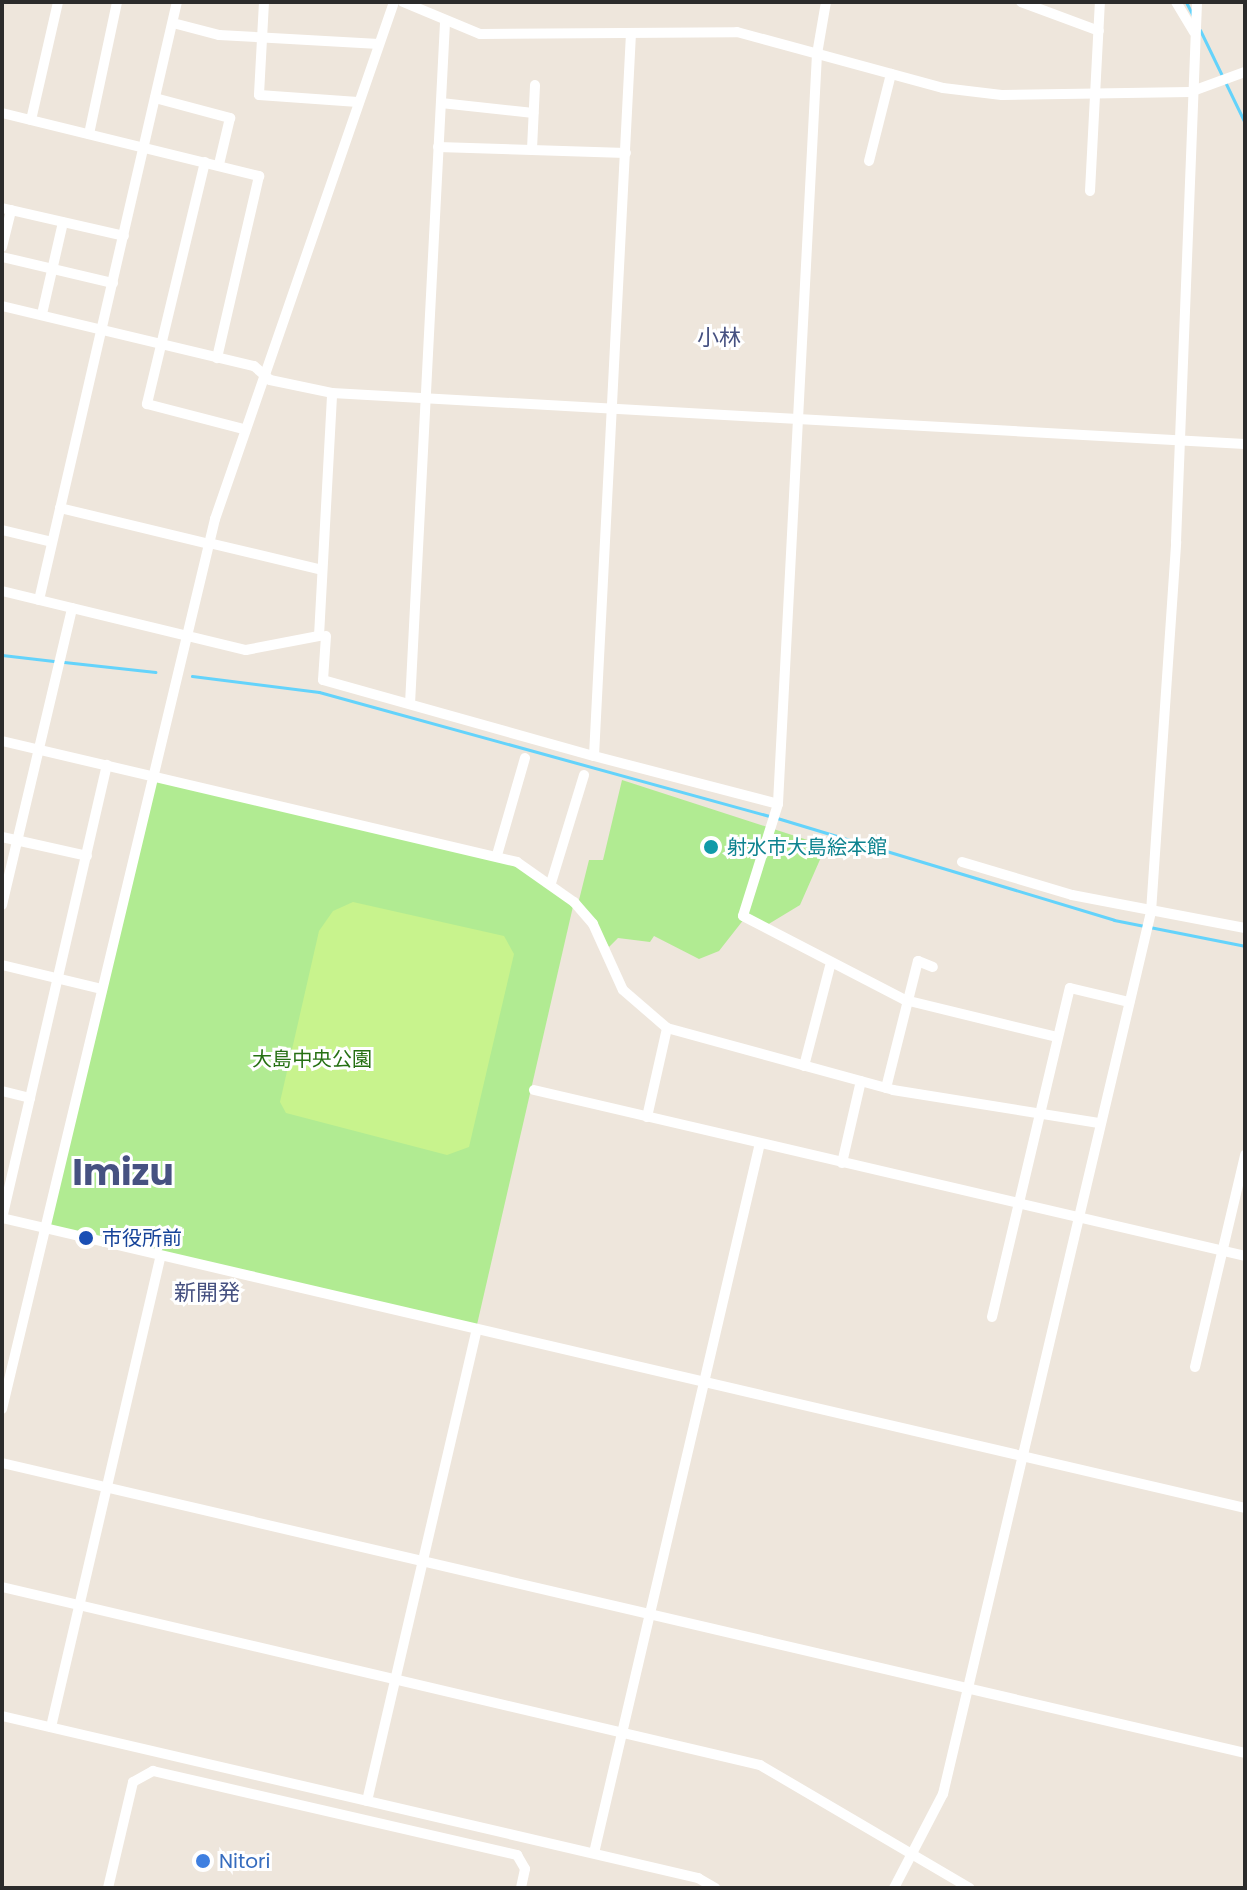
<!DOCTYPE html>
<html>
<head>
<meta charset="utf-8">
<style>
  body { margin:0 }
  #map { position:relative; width:1247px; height:1890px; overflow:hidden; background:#eee6dc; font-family:Poppins,"Noto Sans JP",sans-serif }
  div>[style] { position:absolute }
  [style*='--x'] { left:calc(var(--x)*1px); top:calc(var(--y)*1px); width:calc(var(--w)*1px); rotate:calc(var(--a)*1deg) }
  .green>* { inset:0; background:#b1eb92 }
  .pitch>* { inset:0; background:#c8f38d }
  .stream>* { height:3px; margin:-1.5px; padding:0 1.5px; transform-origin:1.5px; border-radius:1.5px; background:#64d3fb }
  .minor>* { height:10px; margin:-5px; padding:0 5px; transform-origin:5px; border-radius:5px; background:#fff }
  .dots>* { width:22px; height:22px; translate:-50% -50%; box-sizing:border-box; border:4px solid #fff; border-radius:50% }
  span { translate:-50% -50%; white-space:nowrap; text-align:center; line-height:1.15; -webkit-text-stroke:6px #fff; paint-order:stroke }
  .culture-label { font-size:20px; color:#0d838f }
  .left { translate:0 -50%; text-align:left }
  .park-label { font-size:20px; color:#267013 }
  .transit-label { font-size:20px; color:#164399 }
  .shop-label { font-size:20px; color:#366cbe }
  .neighbourhood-label { font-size:22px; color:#465181 }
  .town-label { font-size:36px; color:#465181; font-weight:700 }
  .frame { position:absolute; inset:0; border:4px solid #2b2b2b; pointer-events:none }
</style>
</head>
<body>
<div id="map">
  <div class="green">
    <div style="clip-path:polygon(152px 776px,516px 863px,574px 902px,476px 1329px,45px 1228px)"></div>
    <div style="clip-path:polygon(622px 780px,826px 846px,800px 905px,767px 925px,748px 914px,719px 951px,699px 959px,654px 936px,650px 942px,618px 938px,609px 947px,579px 900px,589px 860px,603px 860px)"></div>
  </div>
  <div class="pitch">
    <div style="clip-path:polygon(353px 902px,504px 936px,514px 954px,469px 1147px,447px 1155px,286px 1113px,280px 1102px,319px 931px,333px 911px)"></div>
  </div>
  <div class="stream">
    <div style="--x:1186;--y:2;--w:16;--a:63"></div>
    <div style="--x:1200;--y:30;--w:103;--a:64.2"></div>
    <div style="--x:2;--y:655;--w:52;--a:6.6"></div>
    <div style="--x:64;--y:662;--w:92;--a:6.3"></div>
    <div style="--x:192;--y:676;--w:128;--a:7.2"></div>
    <div style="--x:319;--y:692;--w:468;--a:15.4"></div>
    <div style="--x:777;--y:818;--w:352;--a:16.8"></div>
    <div style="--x:1114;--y:920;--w:134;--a:11.2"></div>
  </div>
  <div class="minor">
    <div style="--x:264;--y:2;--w:93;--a:93.1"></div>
    <div style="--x:259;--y:95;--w:99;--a:4"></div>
    <div style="--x:403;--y:2;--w:83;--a:22.6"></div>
    <div style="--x:480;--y:34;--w:257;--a:-0.4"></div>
    <div style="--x:737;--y:32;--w:213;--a:15.2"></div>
    <div style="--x:943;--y:88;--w:59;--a:6.8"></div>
    <div style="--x:1002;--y:95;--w:188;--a:-0.9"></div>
    <div style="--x:1190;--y:92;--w:59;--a:-20"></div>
    <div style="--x:826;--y:2;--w:53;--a:99.8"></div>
    <div style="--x:817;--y:54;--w:751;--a:92.98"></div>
    <div style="--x:778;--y:804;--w:117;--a:107.4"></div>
    <div style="--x:743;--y:916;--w:182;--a:27.4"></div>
    <div style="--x:905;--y:1000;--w:156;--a:13.7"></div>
    <div style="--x:1021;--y:2;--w:83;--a:20.4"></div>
    <div style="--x:1176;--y:2;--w:35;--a:59"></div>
    <div style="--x:173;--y:23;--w:48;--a:14.6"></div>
    <div style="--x:219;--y:35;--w:160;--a:3.2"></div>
    <div style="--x:155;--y:98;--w:78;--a:14.9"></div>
    <div style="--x:230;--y:118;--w:47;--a:103.4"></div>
    <div style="--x:441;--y:103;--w:93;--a:6.2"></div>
    <div style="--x:2;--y:113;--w:265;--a:13.8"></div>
    <div style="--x:259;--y:176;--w:187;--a:103"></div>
    <div style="--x:31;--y:120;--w:121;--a:-77.1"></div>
    <div style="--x:89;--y:134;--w:135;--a:-78"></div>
    <div style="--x:438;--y:147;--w:188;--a:1.8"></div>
    <div style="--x:532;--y:149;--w:64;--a:-87.3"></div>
    <div style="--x:869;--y:161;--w:90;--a:-75.8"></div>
    <div style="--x:205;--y:162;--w:249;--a:103.5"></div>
    <div style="--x:147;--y:404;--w:100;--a:14.5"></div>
    <div style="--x:1090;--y:191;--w:189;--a:-87"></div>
    <div style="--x:2;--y:208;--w:125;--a:12.9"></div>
    <div style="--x:2;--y:247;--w:38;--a:-76"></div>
    <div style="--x:2;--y:257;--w:114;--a:13.2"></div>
    <div style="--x:2;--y:306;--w:259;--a:13.4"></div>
    <div style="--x:254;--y:366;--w:21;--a:41"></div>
    <div style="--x:270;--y:380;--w:63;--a:11.8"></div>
    <div style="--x:332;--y:393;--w:914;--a:3.2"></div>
    <div style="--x:42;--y:314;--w:94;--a:-77.1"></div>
    <div style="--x:60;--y:508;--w:153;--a:13.6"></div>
    <div style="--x:2;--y:530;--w:51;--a:13.5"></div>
    <div style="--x:209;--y:543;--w:116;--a:13.4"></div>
    <div style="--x:2;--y:591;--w:251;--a:13.6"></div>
    <div style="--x:246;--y:650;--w:74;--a:-10.9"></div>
    <div style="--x:319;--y:636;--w:243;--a:-86.9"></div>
    <div style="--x:39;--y:600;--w:614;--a:-77.01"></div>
    <div style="--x:326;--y:636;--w:44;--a:93.9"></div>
    <div style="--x:323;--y:680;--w:281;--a:15.7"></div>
    <div style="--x:594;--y:756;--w:724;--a:-87.07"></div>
    <div style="--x:410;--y:704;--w:682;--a:-87.06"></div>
    <div style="--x:2;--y:741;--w:529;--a:13.22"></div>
    <div style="--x:517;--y:862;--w:70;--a:35.1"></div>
    <div style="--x:574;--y:902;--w:29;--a:49"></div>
    <div style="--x:593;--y:924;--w:72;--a:65.6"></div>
    <div style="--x:623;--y:990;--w:58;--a:40.8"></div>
    <div style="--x:667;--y:1028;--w:234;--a:15.3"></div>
    <div style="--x:893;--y:1090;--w:210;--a:9.1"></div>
    <div style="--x:594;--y:756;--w:190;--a:14.6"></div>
    <div style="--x:2;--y:837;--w:87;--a:12.6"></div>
    <div style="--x:497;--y:855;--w:101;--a:-73.9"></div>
    <div style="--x:962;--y:862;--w:115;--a:16.7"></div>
    <div style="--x:1072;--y:895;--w:176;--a:10.8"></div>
    <div style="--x:551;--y:883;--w:113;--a:-73"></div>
    <div style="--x:2;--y:905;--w:305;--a:-76.7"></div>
    <div style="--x:2;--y:965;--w:102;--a:13.6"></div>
    <div style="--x:804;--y:1066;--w:103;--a:-75.4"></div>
    <div style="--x:886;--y:1088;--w:131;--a:-75.9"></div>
    <div style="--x:918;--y:961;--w:16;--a:22"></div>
    <div style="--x:534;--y:1090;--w:730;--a:13.14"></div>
    <div style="--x:2;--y:1091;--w:29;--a:14"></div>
    <div style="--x:30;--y:1098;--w:342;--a:-77"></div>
    <div style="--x:30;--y:1098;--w:123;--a:103.1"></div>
    <div style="--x:2;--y:1218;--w:1276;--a:13.13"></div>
    <div style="--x:647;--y:1117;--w:91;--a:-77.3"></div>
    <div style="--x:842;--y:1163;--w:84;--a:-77"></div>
    <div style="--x:992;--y:1317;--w:338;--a:-76.7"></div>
    <div style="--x:1070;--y:988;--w:61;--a:13.3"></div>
    <div style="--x:1195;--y:1367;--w:218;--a:-76.7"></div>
    <div style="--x:2;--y:1409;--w:915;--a:-76.54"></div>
    <div style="--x:215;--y:519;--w:547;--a:-70.9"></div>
    <div style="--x:2;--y:1463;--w:1276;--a:13.13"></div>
    <div style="--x:2;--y:1587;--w:779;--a:13.22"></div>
    <div style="--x:760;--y:1765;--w:243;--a:30.4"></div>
    <div style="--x:2;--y:1716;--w:715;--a:13.1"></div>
    <div style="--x:698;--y:1878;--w:20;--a:30"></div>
    <div style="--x:51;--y:1727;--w:482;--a:-76.9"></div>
    <div style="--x:367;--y:1801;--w:484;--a:-76.9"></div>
    <div style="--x:594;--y:1853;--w:729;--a:-76.84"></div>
    <div style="--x:108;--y:1888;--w:109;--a:-76.7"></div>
    <div style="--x:133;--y:1782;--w:23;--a:-29"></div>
    <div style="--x:153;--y:1771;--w:374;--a:13"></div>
    <div style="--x:517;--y:1855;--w:16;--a:60"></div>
    <div style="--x:525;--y:1869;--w:19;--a:102"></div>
    <div style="--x:894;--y:1888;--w:106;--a:-62.5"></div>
    <div style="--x:943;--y:1794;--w:906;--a:-76.73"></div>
    <div style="--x:1151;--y:912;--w:371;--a:-86.1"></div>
    <div style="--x:1176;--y:542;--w:540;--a:-87.77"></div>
  </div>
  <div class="dots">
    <div style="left:711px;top:847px;background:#0f9aa8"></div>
    <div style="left:86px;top:1238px;background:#1a4fb4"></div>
    <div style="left:203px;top:1861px;background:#3f7fe0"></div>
  </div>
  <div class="culture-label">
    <span class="left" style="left:727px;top:847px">射水市大島絵本館</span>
  </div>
  <div class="park-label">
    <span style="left:312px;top:1059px">大島中央公園</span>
  </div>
  <div class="transit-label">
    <span class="left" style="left:102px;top:1238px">市役所前</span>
  </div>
  <div class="shop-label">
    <span class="left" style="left:219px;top:1861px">Nitori</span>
  </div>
  <div class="neighbourhood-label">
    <span style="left:719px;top:338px">小林</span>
    <span style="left:207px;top:1293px">新開発</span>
  </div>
  <div class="town-label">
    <span style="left:123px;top:1173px">Imizu</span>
  </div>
  <div class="frame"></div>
</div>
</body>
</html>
